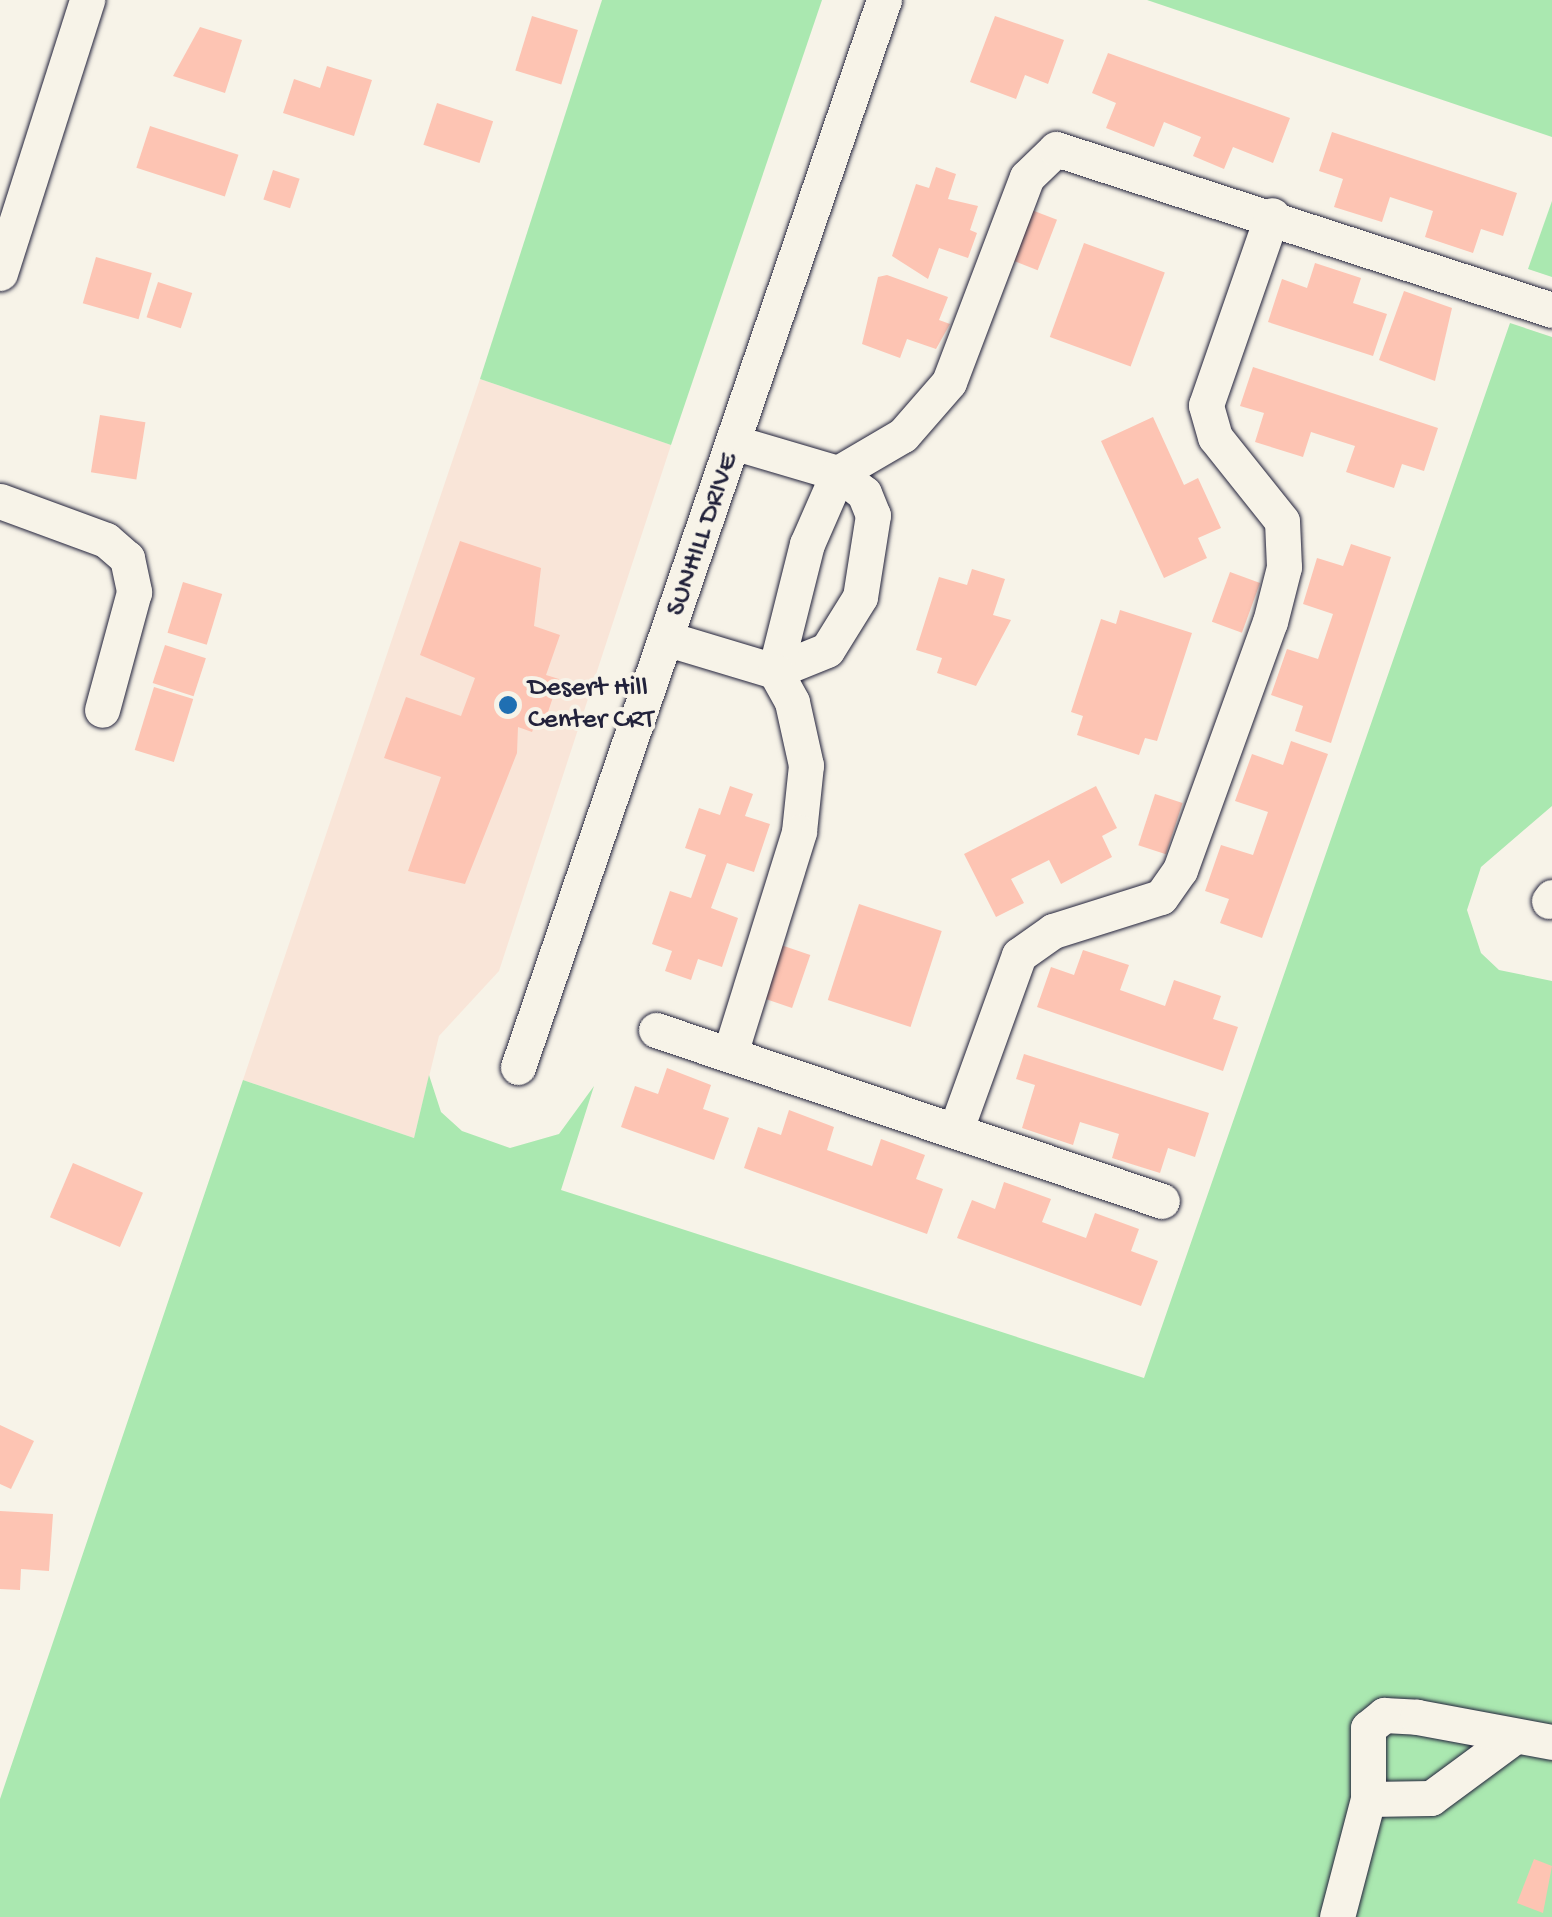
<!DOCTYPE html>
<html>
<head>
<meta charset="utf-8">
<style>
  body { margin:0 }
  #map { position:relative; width:1552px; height:1917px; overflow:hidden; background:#f7f3e8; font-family:"Gochi Hand",sans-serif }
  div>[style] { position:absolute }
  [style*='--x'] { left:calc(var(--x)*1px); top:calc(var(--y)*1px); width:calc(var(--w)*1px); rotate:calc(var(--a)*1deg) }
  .built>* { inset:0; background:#f9e5d8 }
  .green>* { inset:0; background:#aae8b0 }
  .building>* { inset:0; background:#fdc4b3; transform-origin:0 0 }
  .roads { filter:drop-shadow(0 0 2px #22223b) drop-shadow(0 0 2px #22223b) }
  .minor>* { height:35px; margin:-17.5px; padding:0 17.5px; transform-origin:17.5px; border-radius:17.5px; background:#f7f3e8 }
  .dots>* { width:28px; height:28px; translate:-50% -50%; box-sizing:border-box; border:5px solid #f7f3e8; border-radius:50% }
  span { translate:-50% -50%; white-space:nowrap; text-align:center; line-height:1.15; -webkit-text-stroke:8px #f7f3e8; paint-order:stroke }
  .street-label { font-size:28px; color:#22223b }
  .poi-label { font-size:28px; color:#22223b }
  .left { translate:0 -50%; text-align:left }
</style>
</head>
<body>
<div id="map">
  <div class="built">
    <div style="clip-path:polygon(480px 379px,671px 445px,499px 971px,439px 1036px,414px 1138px,243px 1080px)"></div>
  </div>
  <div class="green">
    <div style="clip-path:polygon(602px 0,822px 0,671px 445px,480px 379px)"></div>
    <div style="clip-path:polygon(1147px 0,1552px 0,1552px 137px)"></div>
    <div style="clip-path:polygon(1552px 201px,1552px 277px,1528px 269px)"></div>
    <div style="clip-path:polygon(1510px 323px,1552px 337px,1552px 806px,1481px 867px,1467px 910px,1481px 953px,1499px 970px,1552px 981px,1552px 1917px,0 1917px,0 1799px,243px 1080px,414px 1138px,429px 1075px,441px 1112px,462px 1131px,510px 1148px,559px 1134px,594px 1086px,561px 1190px,1144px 1378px)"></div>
  </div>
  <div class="building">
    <div style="left:532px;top:16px;width:48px;height:57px;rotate:17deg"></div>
    <div style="clip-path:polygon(995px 16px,1064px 40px,1048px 84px,1025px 75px,1016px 99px,970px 82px)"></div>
    <div style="clip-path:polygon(200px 27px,242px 40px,225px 93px,173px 76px)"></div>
    <div style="clip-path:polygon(1108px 53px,1290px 118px,1273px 163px,1233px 147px,1224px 169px,1193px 156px,1201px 137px,1164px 122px,1154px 147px,1106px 128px,1116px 103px,1092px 93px)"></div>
    <div style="clip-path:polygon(327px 66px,372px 80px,354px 136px,283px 113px,294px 79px,320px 88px)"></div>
    <div style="left:437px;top:103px;width:59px;height:44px;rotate:18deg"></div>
    <div style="left:150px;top:126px;width:93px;height:44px;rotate:18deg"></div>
    <div style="clip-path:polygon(1332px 132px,1517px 193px,1503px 236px,1481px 229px,1473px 253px,1425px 237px,1433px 211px,1390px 197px,1382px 222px,1334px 207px,1343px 179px,1319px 171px)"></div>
    <div style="clip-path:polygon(936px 167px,956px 174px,948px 199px,978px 206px,970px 230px,977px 233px,968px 258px,939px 248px,928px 279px,892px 256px,916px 184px,929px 188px)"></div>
    <div style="left:273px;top:170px;width:28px;height:31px;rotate:18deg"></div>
    <div style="left:1029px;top:209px;width:30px;height:54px;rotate:21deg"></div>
    <div style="left:1084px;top:243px;width:86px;height:100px;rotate:20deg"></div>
    <div style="left:96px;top:257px;width:58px;height:48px;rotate:16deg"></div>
    <div style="clip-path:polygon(1315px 263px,1361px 278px,1353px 303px,1387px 314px,1373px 356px,1268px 322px,1282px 279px,1307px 288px)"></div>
    <div style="clip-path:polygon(887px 275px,948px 297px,939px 320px,950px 324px,936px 349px,907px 339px,900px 358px,862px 344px,878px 277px)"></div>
    <div style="left:158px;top:282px;width:36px;height:37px;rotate:18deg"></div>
    <div style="clip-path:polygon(1404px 291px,1452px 308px,1435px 381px,1379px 360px)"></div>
    <div style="clip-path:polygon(1253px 367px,1438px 428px,1424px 471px,1402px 464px,1394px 488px,1346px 472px,1355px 446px,1311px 432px,1303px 457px,1255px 442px,1264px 413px,1240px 406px)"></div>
    <div style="left:100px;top:415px;width:46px;height:58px;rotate:9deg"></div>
    <div style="clip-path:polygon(1153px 417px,1184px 485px,1198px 478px,1221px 528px,1198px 538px,1207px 558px,1164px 578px,1101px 441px)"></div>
    <div style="clip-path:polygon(460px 541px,541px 568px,534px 626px,560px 635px,546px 675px,559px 679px,547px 715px,539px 713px,532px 732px,518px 727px,517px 753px,465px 884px,408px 871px,441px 777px,384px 758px,406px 697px,461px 716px,475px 678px,420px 655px)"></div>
    <div style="clip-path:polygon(1351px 544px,1391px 557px,1331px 743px,1295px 731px,1303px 706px,1271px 695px,1287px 649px,1318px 659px,1333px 614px,1303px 604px,1317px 558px,1343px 566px)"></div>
    <div style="clip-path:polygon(972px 569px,1005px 579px,993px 615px,1011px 620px,976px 686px,937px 673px,942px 658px,916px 650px,939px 577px,967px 585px)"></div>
    <div style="left:1230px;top:572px;width:32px;height:53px;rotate:20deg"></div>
    <div style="left:183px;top:582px;width:41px;height:53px;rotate:17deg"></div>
    <div style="clip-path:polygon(1120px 610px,1192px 633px,1157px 741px,1145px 738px,1139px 755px,1077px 735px,1083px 716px,1071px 712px,1101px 619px,1116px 624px)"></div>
    <div style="left:165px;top:645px;width:43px;height:40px;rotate:18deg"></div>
    <div style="left:154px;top:687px;width:41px;height:66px;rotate:17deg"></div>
    <div style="clip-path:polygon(1291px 741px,1328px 754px,1262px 938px,1220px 923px,1229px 899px,1205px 891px,1221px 845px,1253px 855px,1268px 812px,1235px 801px,1252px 754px,1283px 765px)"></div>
    <div style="clip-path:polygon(730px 786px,753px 794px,745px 816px,770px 824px,754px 872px,727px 863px,711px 908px,738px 918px,722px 967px,698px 959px,691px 980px,665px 971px,672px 951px,652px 944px,670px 891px,691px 898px,706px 855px,685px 848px,699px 808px,720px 815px)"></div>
    <div style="clip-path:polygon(1096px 786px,1117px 828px,1102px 836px,1112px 857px,1061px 884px,1049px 860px,1011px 879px,1024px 903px,996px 917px,964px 854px)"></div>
    <div style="left:1155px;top:794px;width:29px;height:54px;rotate:18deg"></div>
    <div style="left:859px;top:904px;width:87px;height:101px;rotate:18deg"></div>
    <div style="left:781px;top:945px;width:31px;height:56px;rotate:19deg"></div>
    <div style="clip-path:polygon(1083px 950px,1129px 965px,1120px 990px,1165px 1006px,1174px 980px,1221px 996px,1213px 1019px,1238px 1027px,1223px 1071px,1037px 1007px,1051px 967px,1074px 975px)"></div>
    <div style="clip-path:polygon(1024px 1054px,1209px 1113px,1195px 1157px,1168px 1148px,1160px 1173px,1112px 1158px,1119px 1134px,1080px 1122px,1073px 1145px,1022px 1128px,1035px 1085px,1016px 1079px)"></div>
    <div style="clip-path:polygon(667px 1068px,711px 1085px,703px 1109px,729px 1118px,714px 1160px,621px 1127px,635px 1086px,658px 1094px)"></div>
    <div style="clip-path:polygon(789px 1110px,834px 1127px,827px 1150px,872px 1166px,881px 1139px,925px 1155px,916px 1179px,943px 1189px,927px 1234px,744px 1168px,758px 1127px,781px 1135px)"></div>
    <div style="left:73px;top:1163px;width:76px;height:59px;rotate:23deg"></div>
    <div style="clip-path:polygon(1004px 1182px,1051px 1199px,1042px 1222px,1086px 1238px,1095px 1213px,1139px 1229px,1131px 1251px,1158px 1261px,1141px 1306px,957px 1238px,972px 1200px,995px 1209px)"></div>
    <div style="clip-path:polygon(0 1425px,34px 1441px,11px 1489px,0 1484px)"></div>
    <div style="clip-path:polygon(0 1511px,53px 1514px,49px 1571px,21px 1569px,20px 1590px,0 1589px)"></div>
    <div style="clip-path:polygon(1534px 1859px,1552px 1866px,1543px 1913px,1517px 1903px)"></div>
  </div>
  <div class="roads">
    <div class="minor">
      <div style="--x:0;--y:273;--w:287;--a:-72.3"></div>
      <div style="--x:736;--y:443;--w:106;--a:16.4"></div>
      <div style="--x:838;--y:473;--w:75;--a:-30.3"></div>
      <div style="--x:903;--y:435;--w:70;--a:-49"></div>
      <div style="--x:949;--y:382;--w:219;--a:-69.2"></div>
      <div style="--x:1027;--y:177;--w:40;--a:-44"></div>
      <div style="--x:1056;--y:149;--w:521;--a:17.98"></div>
      <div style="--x:838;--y:473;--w:33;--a:38"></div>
      <div style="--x:864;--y:493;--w:24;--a:68"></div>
      <div style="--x:873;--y:515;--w:83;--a:99"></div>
      <div style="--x:860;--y:597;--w:62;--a:121.9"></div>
      <div style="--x:827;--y:650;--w:56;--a:158"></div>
      <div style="--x:775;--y:671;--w:131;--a:-75.9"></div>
      <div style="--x:807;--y:544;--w:77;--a:-66.4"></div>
      <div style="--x:0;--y:501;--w:113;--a:20.2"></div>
      <div style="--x:106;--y:540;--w:28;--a:41"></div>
      <div style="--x:127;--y:558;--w:35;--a:78"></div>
      <div style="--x:134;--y:592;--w:122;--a:105.2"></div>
      <div style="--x:668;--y:639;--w:112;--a:16.7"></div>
      <div style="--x:775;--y:671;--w:35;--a:61"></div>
      <div style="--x:792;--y:702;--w:65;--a:77.5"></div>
      <div style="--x:806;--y:765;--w:67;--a:96"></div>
      <div style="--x:799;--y:832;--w:232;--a:107.3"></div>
      <div style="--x:1549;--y:901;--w:5;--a:-53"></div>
      <div style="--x:656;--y:1030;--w:534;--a:18.67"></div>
      <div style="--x:518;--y:1067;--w:1128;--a:-71.07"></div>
      <div style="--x:956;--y:1129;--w:185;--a:-70.1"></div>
      <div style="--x:1019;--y:955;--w:42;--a:-35.2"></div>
      <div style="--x:1053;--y:931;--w:113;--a:-17.5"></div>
      <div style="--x:1161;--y:897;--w:33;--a:-55"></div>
      <div style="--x:1180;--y:870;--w:264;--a:-70.1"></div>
      <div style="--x:1270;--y:622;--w:57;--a:-75.7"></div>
      <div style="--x:1284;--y:567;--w:46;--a:-92.5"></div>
      <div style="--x:1282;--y:521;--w:107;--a:-128.6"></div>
      <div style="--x:1215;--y:437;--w:33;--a:-106"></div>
      <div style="--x:1206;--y:405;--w:201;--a:-70.8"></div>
      <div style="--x:1368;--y:1799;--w:63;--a:-0.9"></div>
      <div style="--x:1431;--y:1798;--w:99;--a:-36.4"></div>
      <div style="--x:1337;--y:1917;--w:122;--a:-75.3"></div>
      <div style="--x:1368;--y:1799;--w:71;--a:-90"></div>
      <div style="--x:1368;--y:1728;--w:21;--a:-39"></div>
      <div style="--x:1384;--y:1715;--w:33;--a:3"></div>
      <div style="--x:1417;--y:1717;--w:137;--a:10.5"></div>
    </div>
  </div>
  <div class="dots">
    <div style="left:508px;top:705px;background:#1f6fb2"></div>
  </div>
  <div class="street-label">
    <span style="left:704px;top:535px;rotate:-71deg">SUNHILL DRIVE</span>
  </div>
  <div class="poi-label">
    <span class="left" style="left:528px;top:705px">Desert Hill<br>Center CRT</span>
  </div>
</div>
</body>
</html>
